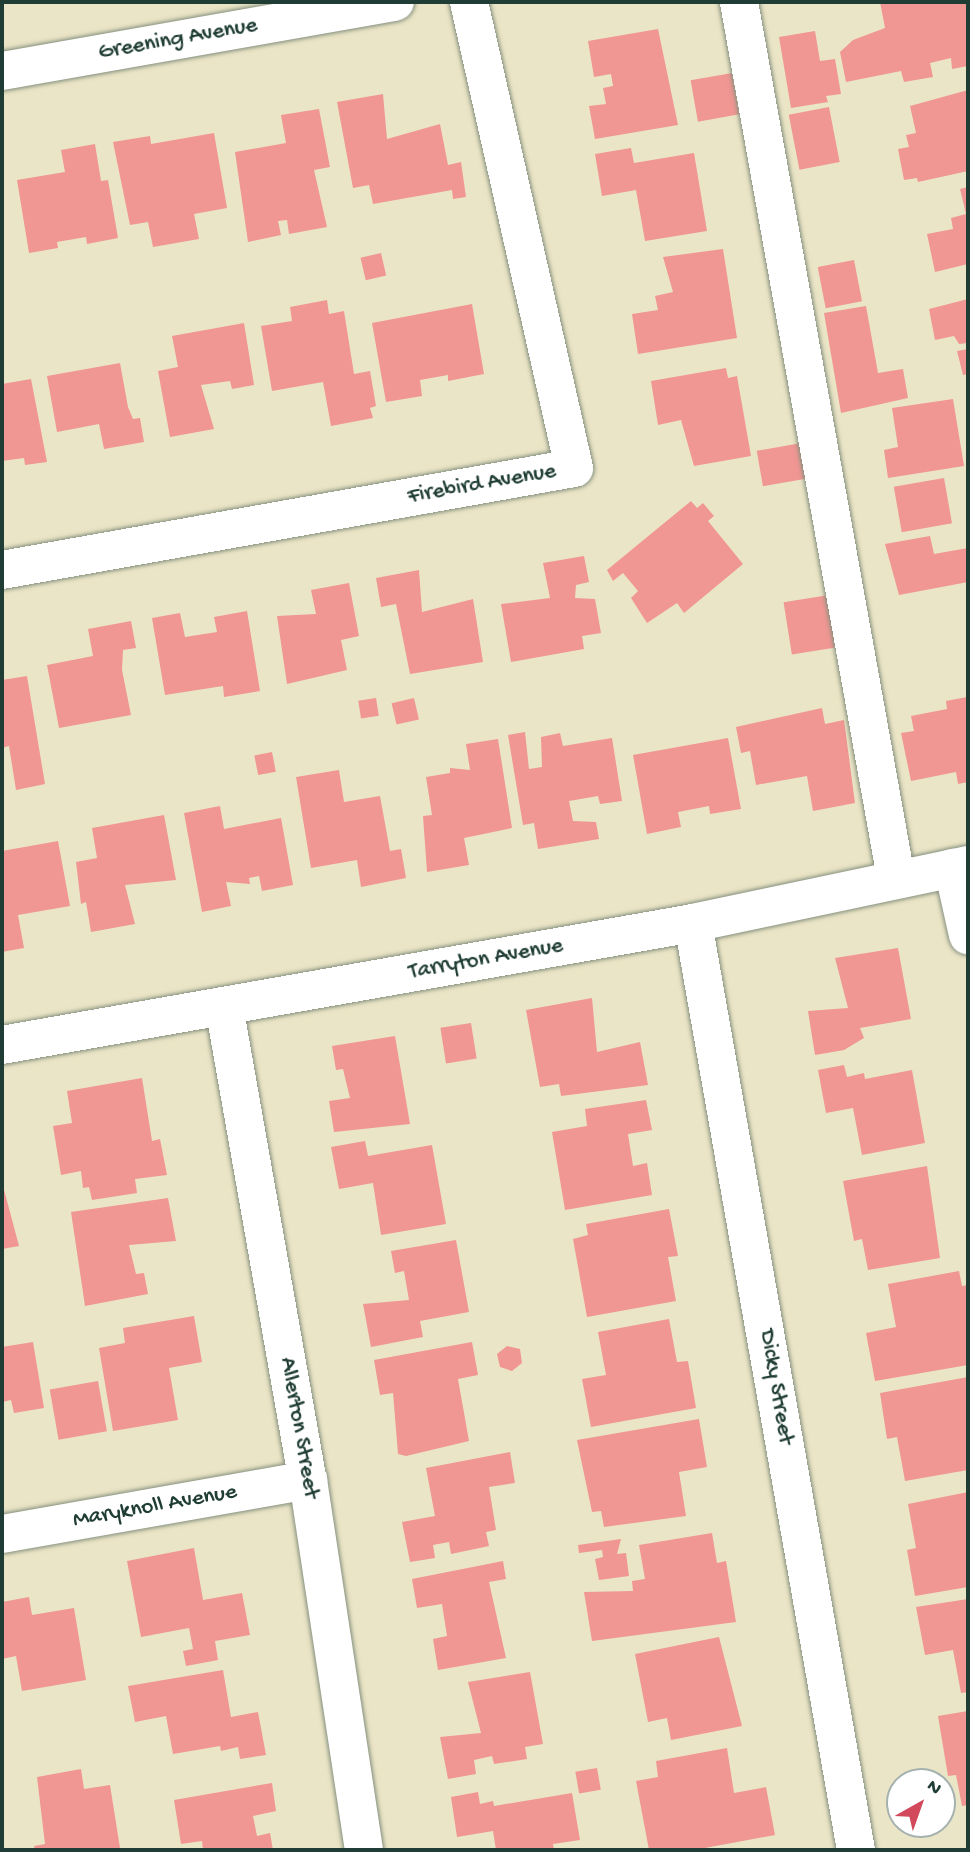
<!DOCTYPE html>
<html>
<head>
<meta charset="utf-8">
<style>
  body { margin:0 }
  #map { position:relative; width:970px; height:1852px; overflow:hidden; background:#ebe5c7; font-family:"Gochi Hand",sans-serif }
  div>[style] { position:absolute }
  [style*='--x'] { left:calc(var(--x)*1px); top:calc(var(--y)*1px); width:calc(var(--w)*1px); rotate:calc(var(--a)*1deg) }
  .building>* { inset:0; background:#f09693; transform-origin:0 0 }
  .roads { filter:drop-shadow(0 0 2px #85917e) drop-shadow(0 0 2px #85917e) }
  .minor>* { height:38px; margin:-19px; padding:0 19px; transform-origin:19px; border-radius:19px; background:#fff }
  span { translate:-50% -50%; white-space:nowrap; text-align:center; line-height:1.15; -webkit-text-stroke:5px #fff; paint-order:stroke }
  .street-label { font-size:23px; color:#1f3d34 }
  .frame { position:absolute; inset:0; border:4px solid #1f3d34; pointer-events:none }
  .north { position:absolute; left:886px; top:1768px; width:70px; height:70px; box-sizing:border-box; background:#fff; border:2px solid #a5b1ae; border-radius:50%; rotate:40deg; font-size:19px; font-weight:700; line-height:28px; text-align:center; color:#1f3d34 }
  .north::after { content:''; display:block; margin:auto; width:24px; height:32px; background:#d1495b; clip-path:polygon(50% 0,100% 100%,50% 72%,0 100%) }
</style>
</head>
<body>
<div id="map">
  <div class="building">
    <div style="clip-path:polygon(880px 2px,968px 2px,968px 66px,952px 69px,951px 58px,930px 63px,933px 77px,904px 82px,901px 71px,846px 82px,840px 52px,853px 40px,885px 28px)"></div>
    <div style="clip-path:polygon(658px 29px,678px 125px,595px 139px,589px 106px,606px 104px,603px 88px,613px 86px,611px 74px,594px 77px,588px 41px)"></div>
    <div style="clip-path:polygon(815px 31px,820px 61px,835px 59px,841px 94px,826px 96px,828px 102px,791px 108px,779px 37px)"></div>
    <div style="left:732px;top:73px;width:42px;height:42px;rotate:80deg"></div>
    <div style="clip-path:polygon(968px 90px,968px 171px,918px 182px,917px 178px,904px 180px,898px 149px,909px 147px,906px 135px,916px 133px,910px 106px)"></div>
    <div style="clip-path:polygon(383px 94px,387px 139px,440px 124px,448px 165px,461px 162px,466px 197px,453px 199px,452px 190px,373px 204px,369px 185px,353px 188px,337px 102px)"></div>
    <div style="left:829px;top:107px;width:56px;height:41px;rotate:79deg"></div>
    <div style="clip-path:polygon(319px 109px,330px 167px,314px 170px,327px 227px,289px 234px,287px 220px,278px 221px,281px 235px,248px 242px,235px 152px,286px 143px,281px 115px)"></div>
    <div style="clip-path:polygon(214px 133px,227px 208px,194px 214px,199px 239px,153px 247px,148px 222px,130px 225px,113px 142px,150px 136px,151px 144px)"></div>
    <div style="clip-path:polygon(95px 144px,101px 181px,108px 180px,118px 238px,87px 244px,86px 237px,57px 242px,58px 248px,29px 253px,17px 180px,65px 172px,61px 150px)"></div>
    <div style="clip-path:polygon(631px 148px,634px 163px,694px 153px,707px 231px,645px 241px,636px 190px,602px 196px,595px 154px)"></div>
    <div style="clip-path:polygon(968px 187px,968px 264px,935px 272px,927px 234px,953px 229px,951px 218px,966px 214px,960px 189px)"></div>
    <div style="clip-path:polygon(723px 249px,737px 338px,638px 354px,632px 314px,658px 310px,655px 296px,673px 292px,663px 257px)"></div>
    <div style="left:381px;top:253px;width:23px;height:21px;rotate:77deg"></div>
    <div style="left:854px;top:260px;width:42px;height:37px;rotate:79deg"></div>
    <div style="clip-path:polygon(968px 299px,968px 343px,959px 344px,954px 336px,935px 340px,929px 309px)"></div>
    <div style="clip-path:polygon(327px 300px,329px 314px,344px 311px,354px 374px,370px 371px,376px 406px,370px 408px,373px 418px,331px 426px,323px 382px,272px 391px,261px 326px,292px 321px,290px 307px)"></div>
    <div style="clip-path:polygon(472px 304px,484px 374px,448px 381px,448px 375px,420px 380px,422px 396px,386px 402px,372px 323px)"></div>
    <div style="clip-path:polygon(866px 306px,878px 373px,903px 369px,908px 398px,841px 413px,824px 313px)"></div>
    <div style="clip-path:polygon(244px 323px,254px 385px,232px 389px,230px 381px,201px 385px,214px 429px,170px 437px,158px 371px,178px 367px,172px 336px)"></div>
    <div style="clip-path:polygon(968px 349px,968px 374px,963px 375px,957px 351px)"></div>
    <div style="clip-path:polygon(120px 363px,128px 407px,133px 419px,140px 418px,144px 442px,104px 449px,99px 424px,57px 432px,47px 376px)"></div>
    <div style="clip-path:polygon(726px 368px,728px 378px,737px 376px,751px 456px,694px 466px,681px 420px,658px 425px,651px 381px)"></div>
    <div style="clip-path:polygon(31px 379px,47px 462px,25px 465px,24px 458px,2px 461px,2px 384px)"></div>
    <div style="clip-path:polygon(953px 399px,964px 466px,888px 478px,884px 450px,898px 447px,892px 408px)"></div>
    <div style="left:801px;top:443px;width:36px;height:45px;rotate:80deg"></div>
    <div style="left:944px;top:478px;width:46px;height:51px;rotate:80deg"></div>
    <div style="clip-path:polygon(691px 501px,697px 508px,703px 503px,714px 516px,708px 521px,743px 564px,684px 613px,677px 603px,647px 623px,631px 598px,638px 591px,623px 573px,613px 581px,607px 570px)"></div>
    <div style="clip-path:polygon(930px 536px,934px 554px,968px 548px,968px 582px,899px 595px,885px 544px)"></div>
    <div style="clip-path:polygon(584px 556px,589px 582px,576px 585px,575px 598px,595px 599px,601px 633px,582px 636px,584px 649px,511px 662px,501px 604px,550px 598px,543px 563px)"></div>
    <div style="clip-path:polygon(419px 570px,422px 612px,473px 599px,483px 662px,410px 674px,396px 604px,381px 607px,376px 578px)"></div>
    <div style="clip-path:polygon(349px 583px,359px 636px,341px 640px,347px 670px,287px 684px,277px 616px,316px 614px,311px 590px)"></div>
    <div style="left:829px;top:595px;width:53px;height:46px;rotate:81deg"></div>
    <div style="clip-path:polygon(247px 611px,260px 691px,224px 697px,223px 686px,165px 695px,152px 618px,180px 613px,185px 637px,217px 632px,214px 617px)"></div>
    <div style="clip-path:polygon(131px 621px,136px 648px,123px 650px,122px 670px,131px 715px,59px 728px,47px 665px,93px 656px,88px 629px)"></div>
    <div style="clip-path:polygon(27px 676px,45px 784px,16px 790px,9px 746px,2px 748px,2px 680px)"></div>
    <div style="clip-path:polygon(967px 697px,968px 782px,958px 784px,956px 772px,911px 781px,901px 733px,914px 731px,911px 716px,947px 709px,946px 701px)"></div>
    <div style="left:376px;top:698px;width:18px;height:18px;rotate:81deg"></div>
    <div style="left:414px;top:698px;width:22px;height:23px;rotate:77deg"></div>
    <div style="clip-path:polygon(822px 708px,825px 724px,844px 720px,855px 803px,813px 811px,807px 776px,756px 785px,750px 751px,741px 753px,736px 727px)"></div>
    <div style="clip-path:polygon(525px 732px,529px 769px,542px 767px,541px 737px,560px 733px,563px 746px,612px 738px,622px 801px,600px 804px,598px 796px,569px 801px,573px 821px,596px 822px,599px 839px,538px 849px,534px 823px,523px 825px,508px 735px)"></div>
    <div style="clip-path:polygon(728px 738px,741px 809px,710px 814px,709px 806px,678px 812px,681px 827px,647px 834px,633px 755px)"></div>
    <div style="clip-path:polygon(498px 739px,512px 828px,464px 838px,469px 865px,427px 872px,423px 816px,432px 815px,426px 777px,450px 773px,450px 768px,470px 770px,466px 744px)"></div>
    <div style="left:272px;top:752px;width:20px;height:18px;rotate:79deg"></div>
    <div style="clip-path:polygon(339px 770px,344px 802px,380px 796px,390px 851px,401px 849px,406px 878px,361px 887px,357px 860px,311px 868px,296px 777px)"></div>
    <div style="clip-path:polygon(220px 806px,224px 829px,281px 818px,293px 885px,262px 891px,259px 876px,249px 878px,250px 884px,226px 882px,231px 906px,202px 912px,184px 813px)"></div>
    <div style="clip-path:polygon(164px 815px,176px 880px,125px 885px,135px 924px,91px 932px,86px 902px,81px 904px,76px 862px,97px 858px,92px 828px)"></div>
    <div style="clip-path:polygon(58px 841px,70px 906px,18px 915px,24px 948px,2px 952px,2px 851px)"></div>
    <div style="clip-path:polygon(898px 948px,911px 1019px,860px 1028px,864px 1038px,844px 1050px,815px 1055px,808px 1011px,848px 1008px,835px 958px)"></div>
    <div style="clip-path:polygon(592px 998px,597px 1052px,640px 1042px,648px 1085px,561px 1096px,559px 1084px,540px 1087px,526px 1010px)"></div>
    <div style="left:471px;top:1023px;width:36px;height:31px;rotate:81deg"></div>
    <div style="clip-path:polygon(395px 1036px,410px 1124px,334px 1132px,329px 1101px,350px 1098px,343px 1069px,336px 1070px,332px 1046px)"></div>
    <div style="clip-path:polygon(844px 1065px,847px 1077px,864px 1073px,865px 1079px,912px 1070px,925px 1143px,862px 1155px,853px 1108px,826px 1113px,818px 1070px)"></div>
    <div style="clip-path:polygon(142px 1078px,152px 1141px,160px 1139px,167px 1175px,135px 1179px,137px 1193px,92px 1200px,89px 1187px,83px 1188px,81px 1171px,61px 1175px,53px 1126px,72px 1123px,67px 1091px)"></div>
    <div style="clip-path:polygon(646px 1100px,652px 1130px,628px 1134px,633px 1166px,647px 1163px,652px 1195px,565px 1210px,552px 1132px,587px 1126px,585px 1109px)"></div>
    <div style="clip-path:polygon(365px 1141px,368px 1156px,432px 1145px,446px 1224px,381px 1235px,373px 1183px,339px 1189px,331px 1147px)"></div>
    <div style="clip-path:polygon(927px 1166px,940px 1258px,868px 1270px,862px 1239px,854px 1241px,843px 1181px)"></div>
    <div style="clip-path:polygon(2px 1182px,19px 1246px,2px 1249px)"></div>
    <div style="clip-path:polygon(168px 1198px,176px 1241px,129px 1245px,136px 1274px,144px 1273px,148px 1294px,85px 1306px,71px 1212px)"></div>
    <div style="clip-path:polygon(669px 1209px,678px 1256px,668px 1257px,676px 1301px,587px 1317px,573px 1239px,588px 1235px,586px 1224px)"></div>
    <div style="clip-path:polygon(456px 1240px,469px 1312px,420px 1321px,423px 1337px,371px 1347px,363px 1304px,409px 1300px,404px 1271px,395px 1273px,391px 1251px)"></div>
    <div style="clip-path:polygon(959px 1271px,962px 1286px,968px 1285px,968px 1365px,875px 1381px,866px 1333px,896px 1327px,888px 1284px)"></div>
    <div style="clip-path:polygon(194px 1316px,202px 1362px,169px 1368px,178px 1420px,113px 1431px,99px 1348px,125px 1343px,123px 1328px)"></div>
    <div style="clip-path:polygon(669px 1319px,677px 1362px,688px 1361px,696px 1408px,591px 1427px,582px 1379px,606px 1375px,598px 1332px)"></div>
    <div style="clip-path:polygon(33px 1342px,44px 1408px,14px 1413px,11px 1400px,2px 1402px,2px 1347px)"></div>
    <div style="clip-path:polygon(472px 1342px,478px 1375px,458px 1379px,469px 1441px,406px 1456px,398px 1454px,393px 1393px,380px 1395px,374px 1360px)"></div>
    <div style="clip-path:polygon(507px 1346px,520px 1349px,522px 1363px,512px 1371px,500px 1367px,497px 1354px)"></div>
    <div style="clip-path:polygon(968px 1377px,968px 1470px,905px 1481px,897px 1437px,887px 1439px,880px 1393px)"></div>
    <div style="left:98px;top:1381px;width:51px;height:49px;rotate:80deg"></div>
    <div style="clip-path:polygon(699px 1419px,707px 1467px,679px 1472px,686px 1516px,604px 1527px,601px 1511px,592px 1512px,577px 1440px)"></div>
    <div style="clip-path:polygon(510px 1452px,515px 1483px,489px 1487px,496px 1530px,486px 1532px,489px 1546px,451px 1554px,449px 1542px,433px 1545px,435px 1558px,410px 1562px,402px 1522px,435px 1516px,426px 1468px)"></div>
    <div style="clip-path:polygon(968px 1492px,968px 1587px,915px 1596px,907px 1550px,916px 1548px,908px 1504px)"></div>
    <div style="clip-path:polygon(712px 1533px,717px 1563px,726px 1561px,736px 1622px,592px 1641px,584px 1592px,633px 1591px,632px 1581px,645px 1579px,639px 1545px)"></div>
    <div style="clip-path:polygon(621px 1539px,617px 1554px,626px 1553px,629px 1576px,599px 1580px,595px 1559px,603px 1557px,602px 1550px,579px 1553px,578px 1545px)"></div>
    <div style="clip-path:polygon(194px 1548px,203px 1600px,242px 1593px,250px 1635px,215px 1641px,218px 1660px,186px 1666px,183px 1651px,193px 1649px,189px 1628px,141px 1637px,127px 1561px)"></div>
    <div style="clip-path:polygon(503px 1561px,506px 1579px,489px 1582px,506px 1658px,438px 1670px,433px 1639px,447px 1636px,442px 1604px,417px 1608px,412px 1579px)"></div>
    <div style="clip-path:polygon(29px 1597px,32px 1615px,74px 1608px,86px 1680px,22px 1691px,16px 1656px,2px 1659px,2px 1602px)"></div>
    <div style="clip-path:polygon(968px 1599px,968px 1692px,961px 1693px,953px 1650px,925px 1655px,916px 1607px)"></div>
    <div style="clip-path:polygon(719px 1637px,742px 1726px,671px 1740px,667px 1718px,648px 1722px,635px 1654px)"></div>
    <div style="clip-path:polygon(223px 1670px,231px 1717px,258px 1712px,266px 1755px,240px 1759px,238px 1747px,221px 1751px,220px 1746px,173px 1754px,166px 1716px,135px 1722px,128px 1686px)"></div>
    <div style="clip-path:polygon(530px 1672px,543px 1744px,525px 1747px,527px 1759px,494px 1764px,492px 1756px,474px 1760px,476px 1774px,448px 1779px,440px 1737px,481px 1733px,468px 1682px)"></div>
    <div style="clip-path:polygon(968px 1711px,968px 1805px,962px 1806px,956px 1775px,948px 1776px,938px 1716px)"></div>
    <div style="clip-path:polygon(727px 1748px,734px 1793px,766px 1787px,775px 1835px,694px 1850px,649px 1850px,636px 1781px,658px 1777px,656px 1761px)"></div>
    <div style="left:597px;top:1768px;width:22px;height:22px;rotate:80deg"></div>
    <div style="clip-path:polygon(81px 1769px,84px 1789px,110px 1785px,120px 1848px,35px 1850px,34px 1846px,45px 1844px,37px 1777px)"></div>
    <div style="clip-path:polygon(272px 1783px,276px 1811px,253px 1816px,257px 1836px,270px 1833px,273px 1850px,203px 1850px,202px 1841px,181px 1844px,174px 1800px)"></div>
    <div style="clip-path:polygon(478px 1792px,480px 1804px,493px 1801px,494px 1806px,572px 1793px,580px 1840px,553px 1844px,554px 1850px,496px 1850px,493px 1831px,457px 1837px,451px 1797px)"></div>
  </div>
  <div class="roads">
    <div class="minor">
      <div style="--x:739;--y:2;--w:890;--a:79.84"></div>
      <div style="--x:2;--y:71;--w:399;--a:-10"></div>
      <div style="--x:2;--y:570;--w:581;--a:-10.11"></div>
      <div style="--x:574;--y:468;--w:478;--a:-102.7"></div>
      <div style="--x:953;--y:868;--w:69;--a:77.4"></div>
      <div style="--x:693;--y:923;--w:941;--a:80.03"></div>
      <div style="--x:224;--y:1006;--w:481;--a:80"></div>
      <div style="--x:308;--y:1480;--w:374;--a:81.4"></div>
      <div style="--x:2;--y:1045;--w:702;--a:-10.01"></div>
      <div style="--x:693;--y:923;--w:281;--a:-11.9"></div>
      <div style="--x:2;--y:1534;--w:311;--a:-10"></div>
    </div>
  </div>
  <div class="street-label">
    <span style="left:178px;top:40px;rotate:-10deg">Greening Avenue</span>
    <span style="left:482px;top:485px;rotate:-10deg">Firebird Avenue</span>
    <span style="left:486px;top:960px;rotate:-10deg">Tarryton Avenue</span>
    <span style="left:775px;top:1387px;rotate:80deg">Dicky Street</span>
    <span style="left:298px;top:1428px;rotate:80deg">Allerton Street</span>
    <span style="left:155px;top:1507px;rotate:-10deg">Maryknoll Avenue</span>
  </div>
  <div class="frame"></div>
  <div class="north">N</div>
</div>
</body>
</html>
